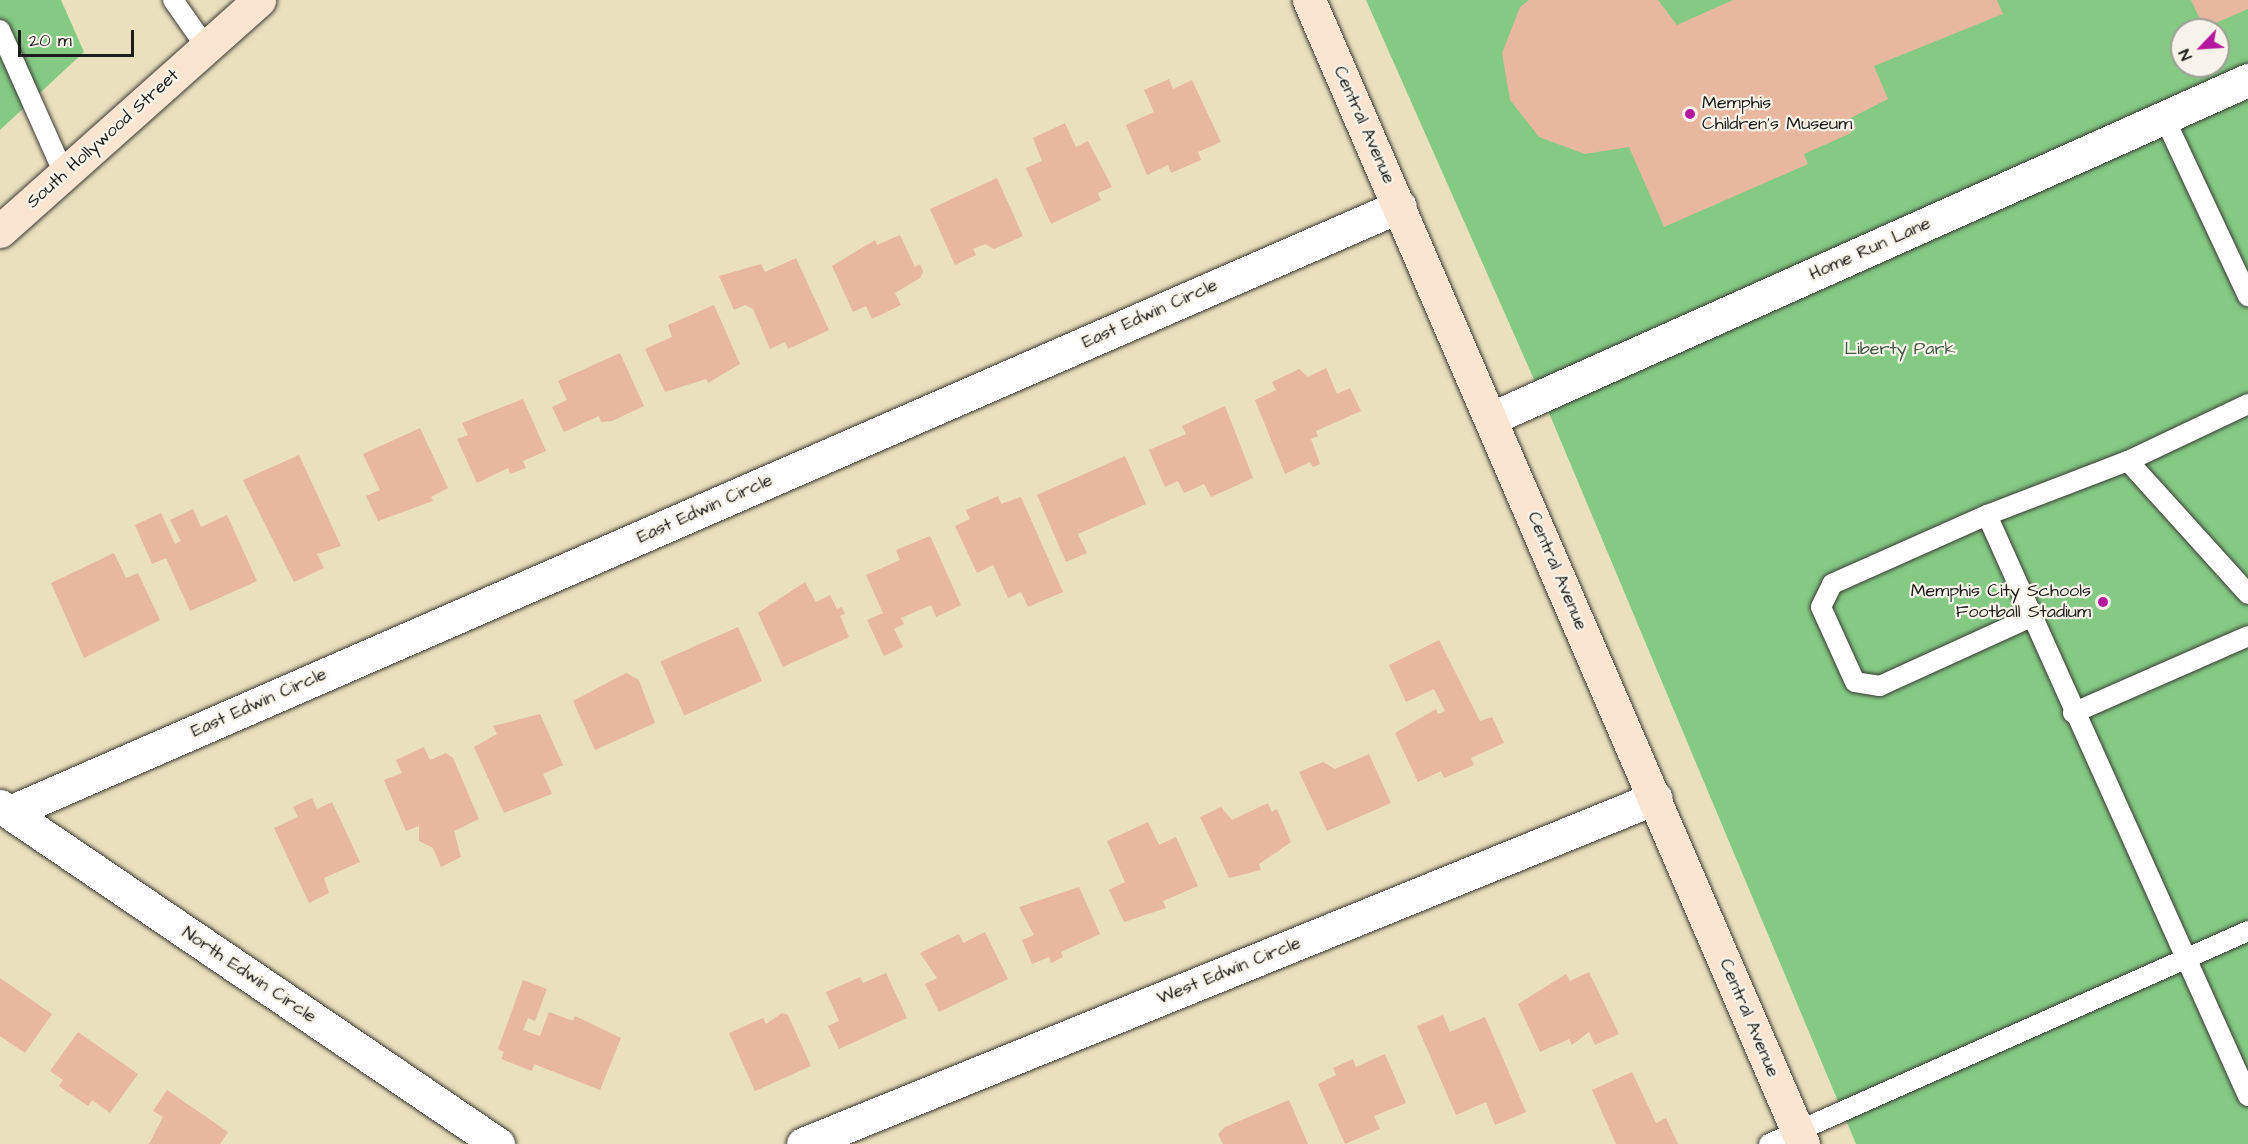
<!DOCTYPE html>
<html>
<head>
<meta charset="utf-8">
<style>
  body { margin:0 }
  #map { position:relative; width:2248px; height:1144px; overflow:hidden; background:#eae0bd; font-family:"Architects Daughter",sans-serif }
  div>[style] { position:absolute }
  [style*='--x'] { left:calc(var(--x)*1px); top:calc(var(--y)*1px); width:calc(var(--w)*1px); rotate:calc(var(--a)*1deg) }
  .green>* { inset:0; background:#84ca85 }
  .building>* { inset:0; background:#e7b79f; transform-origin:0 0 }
  .roads { filter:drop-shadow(0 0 2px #3b3934) drop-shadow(0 0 2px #3b3934) }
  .lane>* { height:20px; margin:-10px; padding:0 10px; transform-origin:10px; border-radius:10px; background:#fff }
  .street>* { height:33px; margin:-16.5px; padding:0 16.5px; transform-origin:16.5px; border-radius:16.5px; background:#fff }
  .secondary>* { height:33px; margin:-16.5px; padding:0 16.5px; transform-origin:16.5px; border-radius:16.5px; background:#fce5d0 }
  .dots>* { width:16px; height:16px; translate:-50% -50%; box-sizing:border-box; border:3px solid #f7f3e8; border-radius:50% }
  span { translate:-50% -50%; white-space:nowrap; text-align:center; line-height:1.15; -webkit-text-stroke:4.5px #f7f3e8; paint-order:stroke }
  .poi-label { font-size:18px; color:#1c1c1c }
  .left { translate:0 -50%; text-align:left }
  .right { translate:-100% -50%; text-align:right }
  .street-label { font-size:18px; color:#1c1c1c }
  .park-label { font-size:18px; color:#405941 }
  .north { position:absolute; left:2170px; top:18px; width:60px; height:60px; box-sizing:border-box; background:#f7f3e8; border:2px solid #9f9d96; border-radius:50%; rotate:245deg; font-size:16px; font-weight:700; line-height:24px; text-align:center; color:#1c1c1c }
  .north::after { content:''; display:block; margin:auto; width:21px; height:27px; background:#b5179e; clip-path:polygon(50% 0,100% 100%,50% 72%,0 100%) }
  .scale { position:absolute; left:18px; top:30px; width:116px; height:27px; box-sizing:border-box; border:3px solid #1c1c1c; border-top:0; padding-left:8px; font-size:18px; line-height:21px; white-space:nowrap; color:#1c1c1c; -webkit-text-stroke:4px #f7f3e8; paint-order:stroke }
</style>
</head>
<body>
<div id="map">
  <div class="green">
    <div style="clip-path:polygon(0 0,61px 0,84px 52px,0 130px)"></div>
    <div style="clip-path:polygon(evenodd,1366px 0,2248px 0,2248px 1144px,1856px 1144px,1552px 420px,1366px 0,2182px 30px,2218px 30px,2218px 66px,2182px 66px,2182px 30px)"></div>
  </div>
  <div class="building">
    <div style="clip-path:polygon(1529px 0,1658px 0,1677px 25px,1733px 0,1997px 0,2003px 14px,1874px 66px,1888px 99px,1845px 121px,1852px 119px,1856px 128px,1849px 134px,1804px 154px,1808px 164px,1664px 227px,1629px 147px,1585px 154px,1539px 137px,1510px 100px,1502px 53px,1520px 7px)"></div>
    <div style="clip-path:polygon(2191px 0,2248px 0,2248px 9px,2204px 28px)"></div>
    <div style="clip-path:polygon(1169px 79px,1173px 89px,1192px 80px,1221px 142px,1198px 152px,1201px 160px,1171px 173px,1168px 165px,1147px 175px,1126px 125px,1154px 112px,1144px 90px)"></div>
    <div style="clip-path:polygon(1065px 123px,1076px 147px,1088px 141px,1112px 187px,1098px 193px,1101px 200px,1051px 224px,1026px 168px,1042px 161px,1033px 138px)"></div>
    <div style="clip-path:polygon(997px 178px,1023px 236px,994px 249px,985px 244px,973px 249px,976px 255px,955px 265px,930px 209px)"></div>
    <div style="clip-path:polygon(900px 235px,915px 267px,920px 264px,923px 272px,920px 278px,895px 293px,901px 305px,872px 319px,866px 306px,853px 312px,832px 266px,875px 240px,877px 245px)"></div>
    <div style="clip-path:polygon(796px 258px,829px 330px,788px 349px,785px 342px,770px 349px,753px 309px,745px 305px,734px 310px,719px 276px,761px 264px,765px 272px)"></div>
    <div style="clip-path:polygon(714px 305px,740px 364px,708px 383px,706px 379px,665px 392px,645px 349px,672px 337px,668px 325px)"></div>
    <div style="clip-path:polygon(620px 353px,644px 406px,612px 421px,601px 422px,599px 416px,564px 432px,552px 407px,567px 400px,558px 381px)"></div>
    <div style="clip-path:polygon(1326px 368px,1337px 394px,1350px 388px,1361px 411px,1316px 431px,1318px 436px,1311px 439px,1320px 464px,1313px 467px,1310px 462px,1285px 474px,1255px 400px,1276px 390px,1272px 382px,1299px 369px,1308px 377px)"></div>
    <div style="clip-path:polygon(523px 399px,546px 451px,523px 461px,526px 468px,510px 474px,508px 468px,477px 483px,457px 439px,468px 435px,462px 423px)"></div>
    <div style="clip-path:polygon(1225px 406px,1253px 478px,1211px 497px,1204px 484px,1184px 493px,1178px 481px,1165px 487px,1149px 450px,1186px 434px,1182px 426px)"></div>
    <div style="clip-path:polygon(420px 428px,448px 488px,431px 497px,433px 501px,378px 521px,366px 496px,380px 490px,363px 454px)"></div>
    <div style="clip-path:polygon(299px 455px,341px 546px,317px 554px,324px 568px,294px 582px,243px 480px)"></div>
    <div style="clip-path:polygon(1125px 456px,1146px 504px,1078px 534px,1087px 553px,1066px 562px,1037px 495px)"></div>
    <div style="clip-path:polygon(998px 496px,1001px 504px,1021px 497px,1063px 592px,1028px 607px,1021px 592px,1008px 598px,993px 565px,977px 573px,955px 526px,970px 519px,966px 510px)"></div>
    <div style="clip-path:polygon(193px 509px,201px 527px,227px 515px,257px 581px,190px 611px,166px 558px,152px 564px,135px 525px,161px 513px,175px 544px,181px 541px,170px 520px)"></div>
    <div style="clip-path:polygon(930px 536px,961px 605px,936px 617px,931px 605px,901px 618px,904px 624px,894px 629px,903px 647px,884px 656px,867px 620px,883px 613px,866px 575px,900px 560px,896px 550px)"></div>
    <div style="clip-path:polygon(114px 553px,126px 578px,138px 573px,160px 620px,84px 658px,51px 583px)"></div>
    <div style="clip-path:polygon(805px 582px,816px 602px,830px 595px,837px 609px,842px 607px,845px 614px,840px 616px,849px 637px,783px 667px,758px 613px)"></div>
    <div style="left:738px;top:627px;width:59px;height:85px;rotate:66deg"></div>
    <div style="clip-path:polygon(1439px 640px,1480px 721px,1492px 717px,1504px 743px,1471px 758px,1474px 765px,1444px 778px,1441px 771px,1418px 782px,1395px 733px,1436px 709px,1438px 714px,1445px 711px,1434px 689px,1406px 702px,1389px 665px)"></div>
    <div style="clip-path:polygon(626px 673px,639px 680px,655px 723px,595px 750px,573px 701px)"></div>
    <div style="clip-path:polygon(540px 714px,563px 765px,543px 774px,552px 794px,504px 813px,474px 747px,497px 734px,493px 726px)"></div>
    <div style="clip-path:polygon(424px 747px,430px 760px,446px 753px,453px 758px,479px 819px,454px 831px,461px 857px,441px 867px,433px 848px,419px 841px,419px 826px,406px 831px,384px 780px,402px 773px,396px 760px)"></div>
    <div style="clip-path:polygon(1369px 754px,1391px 803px,1327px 831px,1299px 772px,1323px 762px,1335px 769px)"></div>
    <div style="clip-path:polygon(312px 798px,317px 809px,332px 802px,360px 862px,324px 878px,329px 893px,309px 903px,274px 828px,298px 817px,293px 807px)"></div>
    <div style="clip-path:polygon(1268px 803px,1272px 812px,1277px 809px,1291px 842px,1259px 864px,1261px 870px,1229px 878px,1200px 817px,1221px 807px,1232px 820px)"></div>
    <div style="clip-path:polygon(1148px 822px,1159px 845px,1176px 837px,1198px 886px,1163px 901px,1166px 908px,1124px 922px,1109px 890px,1125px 882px,1107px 841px)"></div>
    <div style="clip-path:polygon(1079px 887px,1100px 934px,1061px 952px,1063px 957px,1051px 963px,1049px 957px,1032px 964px,1022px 940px,1034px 935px,1019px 907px)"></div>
    <div style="clip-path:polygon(985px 932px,1008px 979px,939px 1012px,925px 984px,937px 978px,920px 953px,959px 934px,963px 943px)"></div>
    <div style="clip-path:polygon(1589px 972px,1619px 1034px,1595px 1045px,1589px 1032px,1572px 1045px,1569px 1039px,1540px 1052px,1518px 1004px,1566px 974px,1570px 981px)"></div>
    <div style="clip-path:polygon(886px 973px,907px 1018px,839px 1049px,828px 1026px,839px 1021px,826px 992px,860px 977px,863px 983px)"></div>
    <div style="clip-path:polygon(0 978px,52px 1014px,25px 1053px,0 1036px)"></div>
    <div style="clip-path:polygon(523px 980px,547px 989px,535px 1021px,528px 1018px,523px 1030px,540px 1036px,549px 1012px,573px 1021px,575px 1016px,621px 1038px,600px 1090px,534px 1064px,532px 1071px,501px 1059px,504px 1052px,498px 1049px)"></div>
    <div style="clip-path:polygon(782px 1013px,788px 1015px,811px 1066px,755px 1091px,729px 1033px,763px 1018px,766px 1024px)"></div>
    <div style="clip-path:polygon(1443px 1015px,1450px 1032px,1485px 1017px,1526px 1112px,1495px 1125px,1486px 1102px,1456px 1115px,1417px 1026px)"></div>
    <div style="clip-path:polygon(78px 1032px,138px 1074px,110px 1113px,92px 1100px,88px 1106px,59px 1086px,63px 1080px,50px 1071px)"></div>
    <div style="clip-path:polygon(1385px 1054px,1406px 1103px,1374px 1116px,1380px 1129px,1345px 1144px,1318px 1084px,1336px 1075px,1333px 1068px,1353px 1059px,1356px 1067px)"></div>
    <div style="clip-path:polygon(1632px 1072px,1656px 1123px,1666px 1118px,1678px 1144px,1616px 1144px,1592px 1090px)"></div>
    <div style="clip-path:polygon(167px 1090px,228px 1132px,220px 1144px,149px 1144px,163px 1117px,153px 1111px)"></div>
    <div style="clip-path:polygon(1289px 1100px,1308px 1144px,1223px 1144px,1218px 1134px,1225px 1127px)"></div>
  </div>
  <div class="roads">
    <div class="lane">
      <div style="--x:173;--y:0;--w:57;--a:54.9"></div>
      <div style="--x:0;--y:30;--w:158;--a:66"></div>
      <div style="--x:2164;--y:117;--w:198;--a:64.9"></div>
      <div style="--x:2128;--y:461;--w:133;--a:-25.4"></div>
      <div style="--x:1987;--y:515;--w:151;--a:-21"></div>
      <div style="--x:2128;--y:461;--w:179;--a:47.9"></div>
      <div style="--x:2029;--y:618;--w:164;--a:155.5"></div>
      <div style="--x:1880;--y:686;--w:25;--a:-171"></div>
      <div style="--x:1855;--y:682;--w:82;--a:-114.4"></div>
      <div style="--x:1821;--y:607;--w:25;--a:-64"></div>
      <div style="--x:1832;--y:584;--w:170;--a:-24"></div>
      <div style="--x:1987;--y:515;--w:637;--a:65.81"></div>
      <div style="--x:2073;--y:713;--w:191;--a:-23.7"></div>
      <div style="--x:1769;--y:1144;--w:524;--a:-23.97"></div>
    </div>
    <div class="street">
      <div style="--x:1492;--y:418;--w:828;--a:-24.09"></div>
      <div style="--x:0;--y:806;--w:602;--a:34.17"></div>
      <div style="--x:10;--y:812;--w:1516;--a:-23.56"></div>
      <div style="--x:803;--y:1144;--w:920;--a:-22.1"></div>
    </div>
    <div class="secondary">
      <div style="--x:1309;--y:0;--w:1246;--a:66.64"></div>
      <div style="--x:0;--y:231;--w:347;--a:-41.7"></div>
    </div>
  </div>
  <div class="dots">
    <div style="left:1690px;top:114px;background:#b5179e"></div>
    <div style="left:2103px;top:602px;background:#b5179e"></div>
  </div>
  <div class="poi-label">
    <span class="left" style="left:1702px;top:114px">Memphis<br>Children's Museum</span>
    <span class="right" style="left:2091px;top:602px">Memphis City Schools<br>Football Stadium</span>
  </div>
  <div class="street-label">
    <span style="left:1364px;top:125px;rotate:66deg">Central Avenue</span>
    <span style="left:103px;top:139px;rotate:-42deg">South Hollywood Street</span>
    <span style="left:1870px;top:249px;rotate:-24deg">Home Run Lane</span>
    <span style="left:1150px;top:314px;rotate:-24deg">East Edwin Circle</span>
    <span style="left:705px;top:509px;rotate:-24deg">East Edwin Circle</span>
    <span style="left:1557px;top:571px;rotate:67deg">Central Avenue</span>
    <span style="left:259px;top:703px;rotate:-24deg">East Edwin Circle</span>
    <span style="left:1229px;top:971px;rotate:-22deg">West Edwin Circle</span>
    <span style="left:249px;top:975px;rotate:34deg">North Edwin Circle</span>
    <span style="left:1749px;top:1018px;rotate:67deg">Central Avenue</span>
  </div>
  <div class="park-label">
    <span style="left:1900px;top:349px">Liberty Park</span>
  </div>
  <div class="north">N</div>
  <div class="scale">20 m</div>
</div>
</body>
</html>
